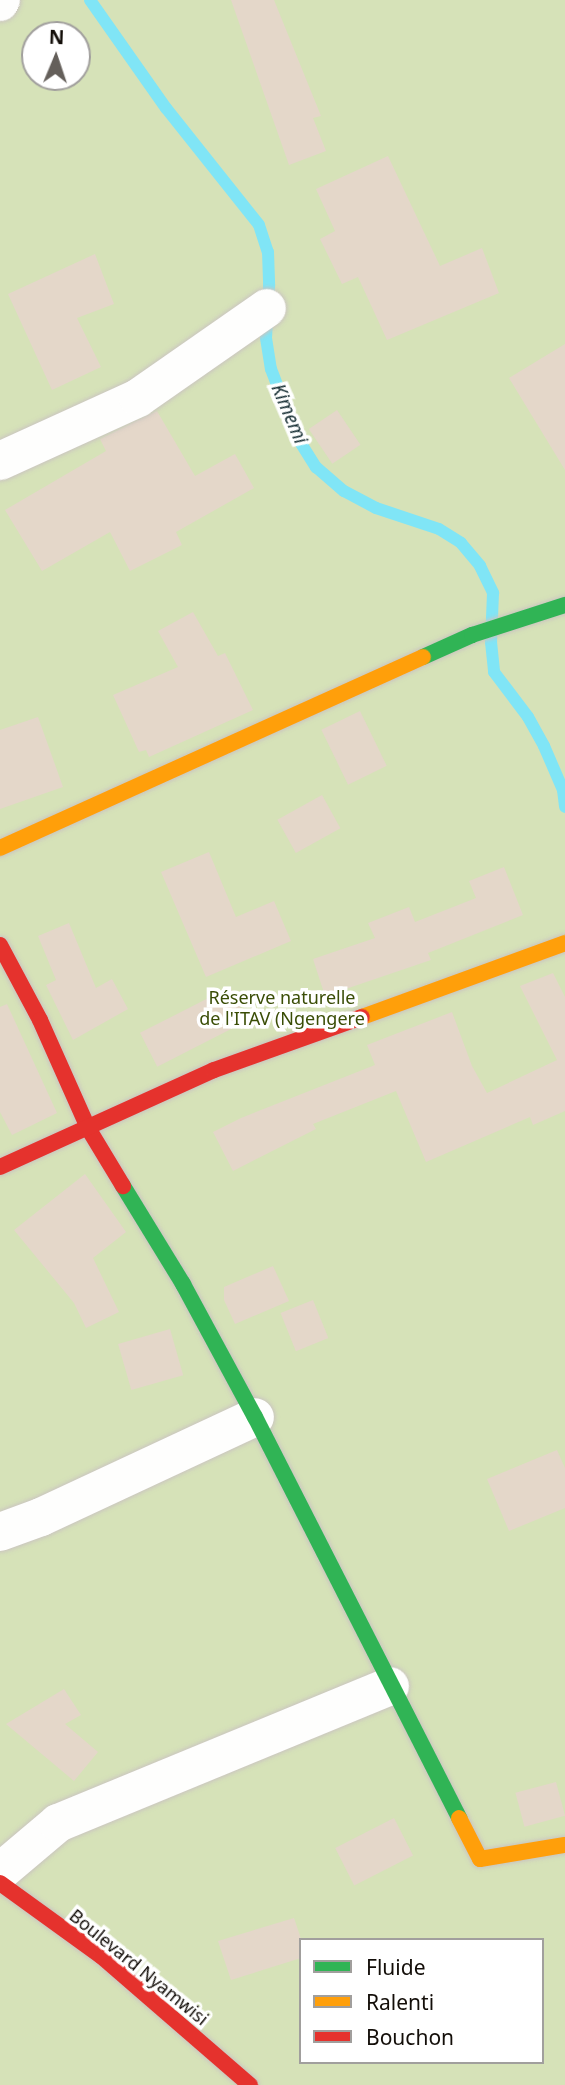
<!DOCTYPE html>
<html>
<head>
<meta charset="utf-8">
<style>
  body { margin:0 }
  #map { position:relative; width:565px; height:2085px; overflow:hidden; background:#faf5f0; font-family:"Noto Sans",sans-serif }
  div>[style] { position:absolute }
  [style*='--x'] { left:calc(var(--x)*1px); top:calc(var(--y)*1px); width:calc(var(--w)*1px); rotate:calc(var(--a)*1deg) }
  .green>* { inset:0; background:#d6e2b8 }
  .stream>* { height:12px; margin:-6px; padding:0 6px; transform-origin:6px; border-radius:6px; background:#80e5f6 }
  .building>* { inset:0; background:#e4d7c9; transform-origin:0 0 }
  .roads { filter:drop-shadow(0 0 2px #cac5c0) drop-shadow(0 0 2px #cac5c0) }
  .street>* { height:38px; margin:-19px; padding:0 19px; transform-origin:19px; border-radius:19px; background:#fefefd }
  .fast>* { height:16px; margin:-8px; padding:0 8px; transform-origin:8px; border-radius:8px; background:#30b455 }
  .slow>* { height:16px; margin:-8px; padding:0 8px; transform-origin:8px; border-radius:8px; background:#ff9f0a }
  .jam>* { height:16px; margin:-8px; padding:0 8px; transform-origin:8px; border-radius:8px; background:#e5322d }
  span { translate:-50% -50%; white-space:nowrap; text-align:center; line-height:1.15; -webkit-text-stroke:7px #fff; paint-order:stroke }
  .park-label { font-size:18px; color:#3a4d06 }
  .street-label { font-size:18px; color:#130e09 }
  .water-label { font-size:19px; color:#162e33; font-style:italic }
  .legend { position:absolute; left:299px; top:1938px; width:245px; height:126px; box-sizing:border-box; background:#fff; border:2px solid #a19f9d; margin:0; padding:9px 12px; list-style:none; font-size:21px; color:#130e09 }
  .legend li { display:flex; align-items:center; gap:14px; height:35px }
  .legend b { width:35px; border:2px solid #a19f9d }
  .north { position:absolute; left:21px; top:21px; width:70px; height:70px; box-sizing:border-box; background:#fff; border:2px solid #a19f9d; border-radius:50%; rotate:2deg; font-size:19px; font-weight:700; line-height:28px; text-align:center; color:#130e09 }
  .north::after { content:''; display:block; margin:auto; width:24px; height:32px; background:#645f5a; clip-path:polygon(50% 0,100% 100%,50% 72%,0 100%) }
</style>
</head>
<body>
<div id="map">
  <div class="green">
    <div style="clip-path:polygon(evenodd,0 0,565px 0,565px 2085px,0 2085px,0 0,35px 35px,77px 35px,77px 77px,35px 77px,35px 35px,0 0,301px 1940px,542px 1940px,542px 2062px,301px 2062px,301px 1940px)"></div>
  </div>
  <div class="stream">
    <div style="--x:90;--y:0;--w:132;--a:54.9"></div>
    <div style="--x:166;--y:108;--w:149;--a:51.5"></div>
    <div style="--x:259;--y:225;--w:28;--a:72"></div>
    <div style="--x:268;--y:252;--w:34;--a:88"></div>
    <div style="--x:269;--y:286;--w:52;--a:93.3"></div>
    <div style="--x:266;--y:338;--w:31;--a:81"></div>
    <div style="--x:271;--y:369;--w:73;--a:69.1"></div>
    <div style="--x:297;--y:437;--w:36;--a:58"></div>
    <div style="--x:316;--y:467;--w:37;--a:41"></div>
    <div style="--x:344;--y:491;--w:36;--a:28"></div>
    <div style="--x:376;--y:508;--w:66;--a:18.4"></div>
    <div style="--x:439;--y:529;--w:26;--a:32"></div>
    <div style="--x:461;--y:543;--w:30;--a:50"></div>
    <div style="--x:480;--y:566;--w:30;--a:64"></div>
    <div style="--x:493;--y:593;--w:49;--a:92.3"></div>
    <div style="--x:491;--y:642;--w:30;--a:84"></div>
    <div style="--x:494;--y:672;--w:56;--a:52.9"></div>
    <div style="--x:528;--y:717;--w:33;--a:61"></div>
    <div style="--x:544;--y:746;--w:48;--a:66.6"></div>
    <div style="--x:563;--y:790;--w:17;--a:83"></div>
  </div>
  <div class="building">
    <div style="clip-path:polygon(231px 0,274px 0,321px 116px,313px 118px,326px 151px,289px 165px)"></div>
    <div style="clip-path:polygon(388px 156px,440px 266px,482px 248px,499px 293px,387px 340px,358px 277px,342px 284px,320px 239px,335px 231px,316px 189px)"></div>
    <div style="clip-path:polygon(95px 254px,114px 304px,77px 318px,101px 367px,52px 390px,8px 294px)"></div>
    <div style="clip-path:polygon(565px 344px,565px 470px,509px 378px)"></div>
    <div style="left:337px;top:410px;width:42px;height:34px;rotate:56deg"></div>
    <div style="clip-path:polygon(157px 411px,195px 476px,235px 454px,254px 488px,176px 532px,182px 545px,130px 571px,110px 532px,42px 571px,5px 510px,106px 451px,100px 439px)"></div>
    <div style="clip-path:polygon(193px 612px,218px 656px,225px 653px,253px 710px,149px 757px,146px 750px,139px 752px,113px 695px,178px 667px,158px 631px)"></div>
    <div style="left:360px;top:711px;width:61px;height:43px;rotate:64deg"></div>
    <div style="clip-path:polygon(38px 717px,63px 787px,0 809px,0 730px)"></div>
    <div style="left:322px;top:795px;width:38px;height:51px;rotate:61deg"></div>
    <div style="clip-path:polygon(209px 852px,236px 917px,274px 901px,291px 941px,206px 977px,161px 872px)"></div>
    <div style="clip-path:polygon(504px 867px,523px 915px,428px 953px,431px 960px,325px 996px,313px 959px,375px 938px,368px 923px,409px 907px,415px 922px,476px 898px,469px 881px)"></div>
    <div style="clip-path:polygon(69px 923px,96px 988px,112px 979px,128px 1009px,73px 1040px,46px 985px,56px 980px,38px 936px)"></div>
    <div style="clip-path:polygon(553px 973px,565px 997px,565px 1111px,533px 1125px,530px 1117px,426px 1162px,396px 1091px,313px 1124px,316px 1129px,233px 1171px,213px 1132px,241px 1118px,375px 1065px,367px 1045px,452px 1012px,472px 1066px,487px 1093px,557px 1060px,520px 986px)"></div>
    <div style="left:230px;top:987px;width:38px;height:101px;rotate:63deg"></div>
    <div style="clip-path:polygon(7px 1004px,57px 1113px,12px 1135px,0 1112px,0 1007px)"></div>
    <div style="clip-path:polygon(85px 1174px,126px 1232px,93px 1258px,119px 1312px,86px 1328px,74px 1303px,14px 1230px)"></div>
    <div style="clip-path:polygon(273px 1266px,289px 1301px,235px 1324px,224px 1300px,224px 1287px)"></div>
    <div style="left:313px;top:1300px;width:41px;height:35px;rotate:68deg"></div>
    <div style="left:170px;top:1329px;width:48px;height:54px;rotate:74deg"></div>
    <div style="clip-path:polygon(557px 1450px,565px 1468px,565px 1508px,509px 1531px,487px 1479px)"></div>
    <div style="clip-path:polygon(64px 1689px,81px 1715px,65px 1724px,98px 1752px,74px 1781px,6px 1724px)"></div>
    <div style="left:556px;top:1782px;width:35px;height:42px;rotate:75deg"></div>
    <div style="left:394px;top:1818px;width:42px;height:66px;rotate:63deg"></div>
    <div style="clip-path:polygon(294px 1918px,301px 1939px,301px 1958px,231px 1980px,218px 1941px)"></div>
  </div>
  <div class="roads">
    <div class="street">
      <div style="--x:0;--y:2;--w:2;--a:-63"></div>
      <div style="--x:0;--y:461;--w:152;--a:-24.5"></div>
      <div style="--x:138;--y:398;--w:157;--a:-34.9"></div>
      <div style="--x:0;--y:1532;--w:44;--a:-20.1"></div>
      <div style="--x:41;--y:1517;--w:236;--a:-25"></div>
      <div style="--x:0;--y:1872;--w:76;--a:-40.2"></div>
      <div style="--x:58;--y:1823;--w:359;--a:-22.4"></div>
    </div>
    <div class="fast">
      <div style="--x:423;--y:657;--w:54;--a:-24.2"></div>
      <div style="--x:472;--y:635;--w:98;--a:-17.9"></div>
      <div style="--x:123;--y:1186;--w:115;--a:58.5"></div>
      <div style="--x:183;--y:1284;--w:151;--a:61.6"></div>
      <div style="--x:255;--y:1417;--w:450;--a:63"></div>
    </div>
    <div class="slow">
      <div style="--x:0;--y:848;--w:464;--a:-24.3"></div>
      <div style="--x:362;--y:1017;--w:216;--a:-20"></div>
      <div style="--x:459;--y:1818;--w:46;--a:62.9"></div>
      <div style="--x:480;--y:1859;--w:86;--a:-9.4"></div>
    </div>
    <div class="jam">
      <div style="--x:0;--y:945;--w:85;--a:61.9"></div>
      <div style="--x:40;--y:1020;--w:118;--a:66"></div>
      <div style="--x:88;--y:1128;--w:68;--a:58.9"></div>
      <div style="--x:0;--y:1167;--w:235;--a:-24.4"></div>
      <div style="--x:214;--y:1070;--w:157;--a:-19.7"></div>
      <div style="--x:0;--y:1883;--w:125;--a:35.9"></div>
      <div style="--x:101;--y:1956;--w:197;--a:40.9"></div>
    </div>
  </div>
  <div class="park-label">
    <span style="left:282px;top:1008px">Réserve naturelle<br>de l'ITAV (Ngengere</span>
  </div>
  <div class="street-label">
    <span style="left:139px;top:1967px;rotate:39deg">Boulevard Nyamwisi</span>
  </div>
  <div class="water-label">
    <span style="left:289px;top:414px;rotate:67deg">Kimemi</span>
  </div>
  <ul class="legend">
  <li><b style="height:9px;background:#30b455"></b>Fluide</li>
  <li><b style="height:9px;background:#ff9f0a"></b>Ralenti</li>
  <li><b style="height:9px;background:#e5322d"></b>Bouchon</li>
  </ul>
  <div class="north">N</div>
</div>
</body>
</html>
